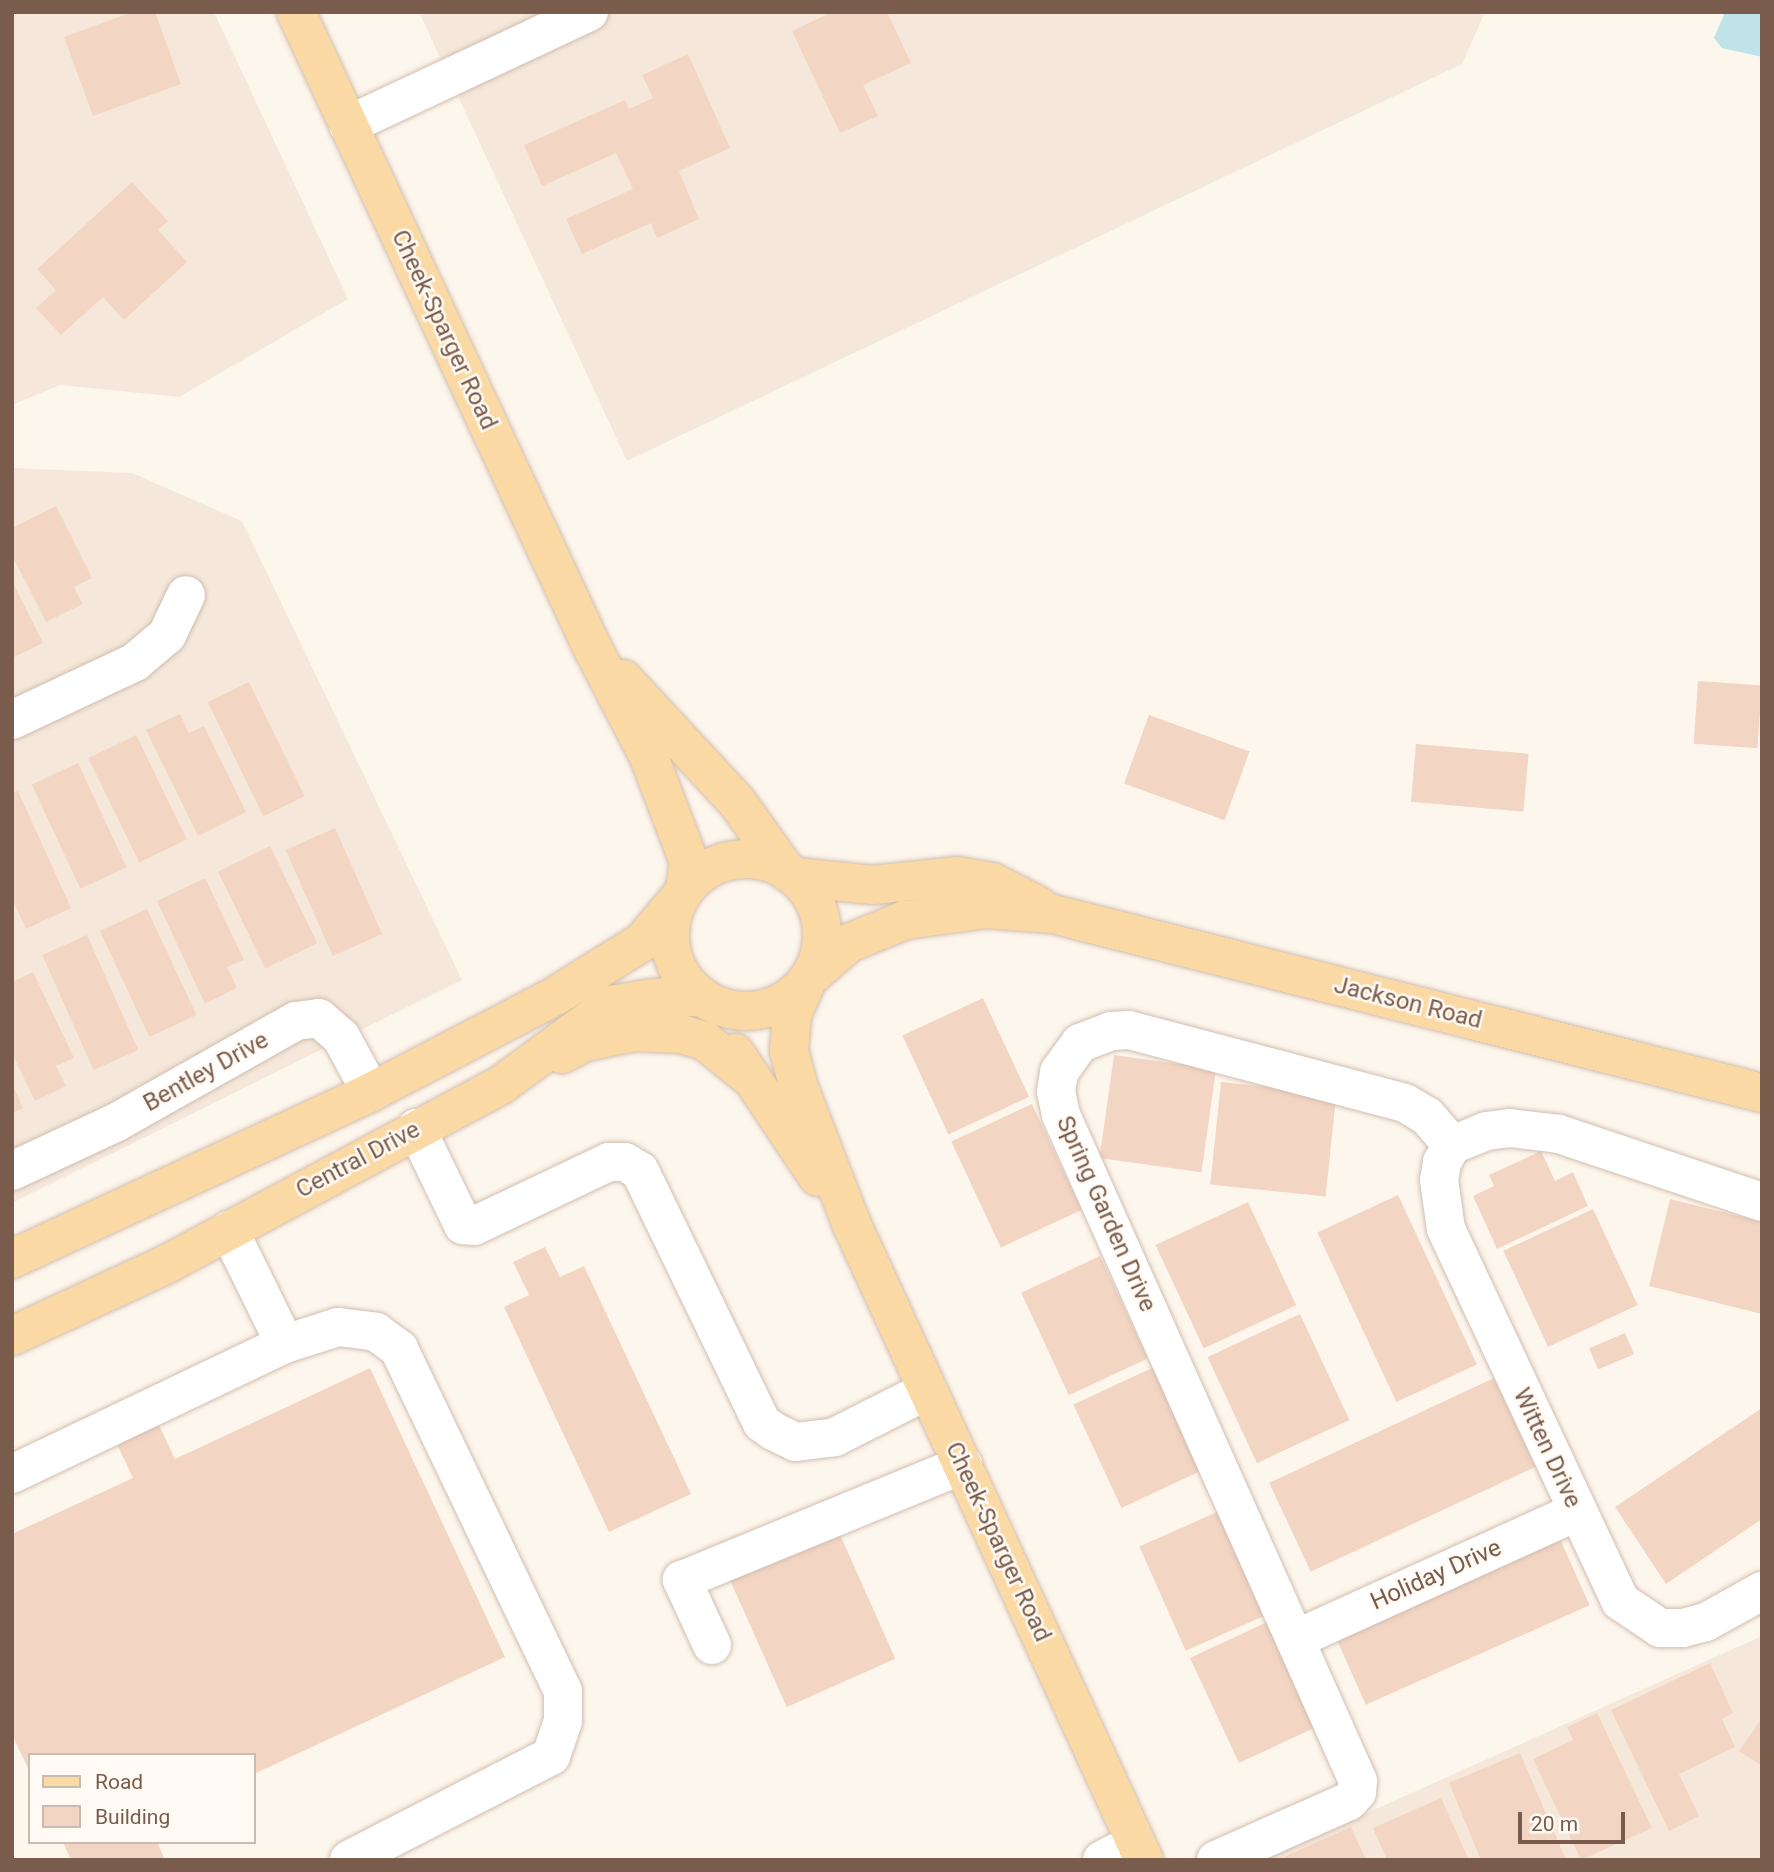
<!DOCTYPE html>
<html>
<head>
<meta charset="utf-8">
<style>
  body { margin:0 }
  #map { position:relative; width:1774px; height:1872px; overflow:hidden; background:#fdf6ec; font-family:Roboto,sans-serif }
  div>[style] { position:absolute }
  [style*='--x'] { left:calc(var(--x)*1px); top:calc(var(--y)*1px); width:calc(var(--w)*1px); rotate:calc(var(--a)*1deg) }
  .residential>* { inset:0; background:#f5e8da }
  .water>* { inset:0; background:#bfe3e8 }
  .building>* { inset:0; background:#f3d5c3; transform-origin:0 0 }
  .roads { filter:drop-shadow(0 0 2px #d1beb0) drop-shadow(0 0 2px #d1beb0) }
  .minor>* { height:38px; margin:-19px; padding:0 19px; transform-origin:19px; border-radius:19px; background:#fff }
  .major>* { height:38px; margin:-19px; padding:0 19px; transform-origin:19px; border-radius:19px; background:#fbd9a5 }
  .major>.ring { margin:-19px; padding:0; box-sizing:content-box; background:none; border:38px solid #fbd9a5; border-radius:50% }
  span { translate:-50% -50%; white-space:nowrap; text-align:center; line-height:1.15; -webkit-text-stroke:5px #fffaf3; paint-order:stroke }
  .street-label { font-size:24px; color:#7a5c4d }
  .frame { position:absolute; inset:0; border:14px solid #7a5c4d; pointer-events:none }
  .legend { position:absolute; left:28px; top:1753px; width:228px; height:91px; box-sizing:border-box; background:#fffaf3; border:2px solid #cabbb1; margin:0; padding:9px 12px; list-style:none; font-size:21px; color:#7a5c4d }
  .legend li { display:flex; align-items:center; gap:14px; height:35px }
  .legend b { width:35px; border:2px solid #cabbb1 }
  .scale { position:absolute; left:1518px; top:1812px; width:107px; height:32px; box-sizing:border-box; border:4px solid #7a5c4d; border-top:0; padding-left:9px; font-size:21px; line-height:24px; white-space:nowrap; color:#7a5c4d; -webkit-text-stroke:5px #fffaf3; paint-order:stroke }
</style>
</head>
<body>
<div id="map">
  <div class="residential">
    <div style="clip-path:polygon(12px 12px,214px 12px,348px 299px,179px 397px,60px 385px,12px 405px)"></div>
    <div style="clip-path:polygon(419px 12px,1485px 12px,1462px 64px,627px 461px)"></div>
    <div style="clip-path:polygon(12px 468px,132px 473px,242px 521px,462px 980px,12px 1203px)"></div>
    <div style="clip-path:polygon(1762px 1636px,1762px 1860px,1262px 1860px)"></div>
  </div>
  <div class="water">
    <div style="clip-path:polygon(1725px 12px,1762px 12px,1762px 57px,1722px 48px,1714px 38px)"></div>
  </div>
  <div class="building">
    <div style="clip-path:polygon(132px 12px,155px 12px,181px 84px,93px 116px,64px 37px)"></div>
    <div style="clip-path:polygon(832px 12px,887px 12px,911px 63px,863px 85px,878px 116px,840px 133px,792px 31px)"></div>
    <div style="clip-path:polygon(688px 54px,730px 148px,679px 171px,699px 219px,657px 238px,651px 223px,582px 254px,566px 219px,633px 189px,616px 153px,542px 186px,524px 145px,625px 100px,629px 109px,653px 98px,642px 75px)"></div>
    <div style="clip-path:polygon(132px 182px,168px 221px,158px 230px,187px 262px,124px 320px,103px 297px,61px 335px,36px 308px,56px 290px,37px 269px)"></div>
    <div style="clip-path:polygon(56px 506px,92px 578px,74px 587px,83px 604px,46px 622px,12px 555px,12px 528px)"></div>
    <div style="clip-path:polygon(12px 581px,43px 643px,12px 658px)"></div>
    <div style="left:1698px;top:681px;width:64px;height:63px;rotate:4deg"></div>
    <div style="left:249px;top:682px;width:127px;height:46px;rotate:64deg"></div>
    <div style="clip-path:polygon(180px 714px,189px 733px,204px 726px,246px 812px,198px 836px,146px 730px)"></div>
    <div style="left:1149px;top:715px;width:107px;height:73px;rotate:20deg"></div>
    <div style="left:136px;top:735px;width:116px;height:53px;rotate:64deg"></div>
    <div style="left:1416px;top:744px;width:113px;height:58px;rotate:5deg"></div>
    <div style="left:78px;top:763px;width:115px;height:51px;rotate:65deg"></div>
    <div style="clip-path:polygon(18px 791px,71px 908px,26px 929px,12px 898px,12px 793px)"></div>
    <div style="left:335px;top:828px;width:116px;height:54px;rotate:66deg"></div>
    <div style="left:270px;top:846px;width:108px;height:58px;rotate:64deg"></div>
    <div style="clip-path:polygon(205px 878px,244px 960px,227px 967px,237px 988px,205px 1004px,157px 901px)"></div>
    <div style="left:147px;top:909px;width:117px;height:52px;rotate:65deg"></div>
    <div style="left:87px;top:935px;width:126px;height:49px;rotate:66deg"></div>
    <div style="clip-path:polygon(33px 972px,74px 1058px,56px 1066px,66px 1086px,35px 1101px,12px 1053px,12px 982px)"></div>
    <div style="left:983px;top:998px;width:109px;height:89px;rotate:65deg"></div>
    <div style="left:1114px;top:1055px;width:103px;height:104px;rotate:8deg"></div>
    <div style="left:1221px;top:1082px;width:116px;height:103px;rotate:6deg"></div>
    <div style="clip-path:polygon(12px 1084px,23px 1108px,12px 1113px)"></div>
    <div style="left:1032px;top:1104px;width:117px;height:89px;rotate:65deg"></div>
    <div style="clip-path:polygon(1541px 1151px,1555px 1181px,1573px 1172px,1588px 1206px,1497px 1249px,1473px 1196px,1494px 1186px,1489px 1175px)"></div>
    <div style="left:1398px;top:1195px;width:187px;height:89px;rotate:65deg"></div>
    <div style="clip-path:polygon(1670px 1199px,1762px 1222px,1762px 1314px,1649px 1286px)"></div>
    <div style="left:1248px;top:1202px;width:114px;height:102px;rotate:65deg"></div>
    <div style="left:1593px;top:1209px;width:106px;height:99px;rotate:65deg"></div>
    <div style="clip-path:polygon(545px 1247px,560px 1277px,584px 1266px,691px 1494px,609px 1532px,504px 1307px,529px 1295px,513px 1262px)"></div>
    <div style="left:1100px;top:1256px;width:113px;height:87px;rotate:65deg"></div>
    <div style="left:1300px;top:1314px;width:117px;height:102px;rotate:65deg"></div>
    <div style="left:1625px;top:1333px;width:23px;height:39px;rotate:67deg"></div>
    <div style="left:1154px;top:1367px;width:114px;height:89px;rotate:65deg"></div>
    <div style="clip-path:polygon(370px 1368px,505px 1657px,254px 1774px,254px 1755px,30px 1755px,30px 1772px,12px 1735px,12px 1534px,133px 1478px,116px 1442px,158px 1423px,175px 1459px)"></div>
    <div style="left:1494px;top:1378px;width:98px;height:248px;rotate:65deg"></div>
    <div style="clip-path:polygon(1762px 1408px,1762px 1519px,1666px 1584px,1615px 1507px)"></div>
    <div style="left:1217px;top:1512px;width:114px;height:85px;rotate:66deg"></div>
    <div style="left:1553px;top:1523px;width:90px;height:245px;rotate:66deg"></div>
    <div style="left:838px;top:1530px;width:141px;height:119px;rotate:66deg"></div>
    <div style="left:1267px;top:1622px;width:116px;height:85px;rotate:65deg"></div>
    <div style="clip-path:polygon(1710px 1663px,1733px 1713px,1722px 1719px,1735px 1747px,1679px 1774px,1699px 1816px,1669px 1831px,1611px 1710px)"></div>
    <div style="clip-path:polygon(1597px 1713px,1652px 1828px,1581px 1860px,1533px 1759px,1573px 1740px,1567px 1727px)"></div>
    <div style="clip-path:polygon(1762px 1718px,1762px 1766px,1739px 1751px)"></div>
    <div style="clip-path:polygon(1520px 1753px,1566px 1860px,1481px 1860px,1449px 1783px)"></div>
    <div style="clip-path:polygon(1441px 1798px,1469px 1860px,1387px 1860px,1373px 1828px)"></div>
    <div style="clip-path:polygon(1351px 1827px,1366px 1860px,1285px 1860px,1284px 1857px)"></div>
    <div style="clip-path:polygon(63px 1842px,157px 1842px,165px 1860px,71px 1860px)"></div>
  </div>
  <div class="roads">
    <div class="minor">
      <div style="--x:348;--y:125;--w:266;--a:-25.1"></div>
      <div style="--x:12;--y:720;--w:136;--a:-25.2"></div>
      <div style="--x:135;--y:662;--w:42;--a:-40.2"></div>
      <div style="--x:167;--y:635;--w:44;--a:-64.6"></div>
      <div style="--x:416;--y:1128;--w:108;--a:64.1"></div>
      <div style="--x:463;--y:1225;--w:11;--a:5"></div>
      <div style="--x:474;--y:1226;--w:149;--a:-25.4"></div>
      <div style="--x:609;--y:1162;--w:16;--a:0"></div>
      <div style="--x:625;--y:1162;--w:17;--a:31"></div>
      <div style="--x:640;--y:1171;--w:280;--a:64.2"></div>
      <div style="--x:762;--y:1423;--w:14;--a:36"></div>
      <div style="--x:773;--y:1431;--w:25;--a:26"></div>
      <div style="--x:796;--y:1442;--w:39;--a:-7"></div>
      <div style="--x:835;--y:1437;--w:104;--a:-26.8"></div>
      <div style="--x:1452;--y:1145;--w:20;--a:120"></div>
      <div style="--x:1442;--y:1162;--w:18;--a:99"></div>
      <div style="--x:1439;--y:1180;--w:49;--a:81.9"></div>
      <div style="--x:1446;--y:1229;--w:411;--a:64.9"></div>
      <div style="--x:1620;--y:1601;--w:48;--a:34"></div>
      <div style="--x:1660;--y:1628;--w:23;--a:0"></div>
      <div style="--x:1683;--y:1628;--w:24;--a:-15"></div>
      <div style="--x:1706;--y:1622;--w:64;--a:-29"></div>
      <div style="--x:1452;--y:1145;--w:37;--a:-22"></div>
      <div style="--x:1486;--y:1131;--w:24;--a:-7"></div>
      <div style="--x:1510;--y:1128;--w:49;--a:7"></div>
      <div style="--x:1559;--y:1134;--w:214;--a:18.5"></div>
      <div style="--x:12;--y:1171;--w:114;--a:-25"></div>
      <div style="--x:115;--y:1123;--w:208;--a:-29.4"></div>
      <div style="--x:296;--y:1021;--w:23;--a:-7"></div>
      <div style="--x:319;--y:1018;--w:29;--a:41"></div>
      <div style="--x:341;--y:1037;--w:63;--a:61.4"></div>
      <div style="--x:285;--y:1344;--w:56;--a:-17.8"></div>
      <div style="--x:338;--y:1327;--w:38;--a:7"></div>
      <div style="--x:376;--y:1332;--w:29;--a:36"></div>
      <div style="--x:399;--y:1349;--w:379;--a:64.4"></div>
      <div style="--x:563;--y:1691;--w:30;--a:90"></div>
      <div style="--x:563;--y:1721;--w:37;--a:109"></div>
      <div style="--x:551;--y:1756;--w:227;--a:152.8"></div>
      <div style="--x:12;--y:1474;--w:302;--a:-25.5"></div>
      <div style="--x:285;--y:1344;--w:127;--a:-116.2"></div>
      <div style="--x:1296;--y:1639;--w:307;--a:-24.4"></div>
      <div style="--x:712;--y:1645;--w:72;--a:-114.8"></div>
      <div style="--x:682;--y:1580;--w:304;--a:-22.3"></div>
      <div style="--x:1102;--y:1860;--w:38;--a:-27"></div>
      <div style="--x:1216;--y:1860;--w:145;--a:-23.9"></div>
      <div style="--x:1349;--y:1801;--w:12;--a:-48"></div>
      <div style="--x:1357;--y:1792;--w:11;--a:-85"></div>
      <div style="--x:1358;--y:1781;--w:729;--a:-114.03"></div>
      <div style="--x:1061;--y:1115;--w:24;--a:-102"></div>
      <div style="--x:1056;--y:1092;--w:20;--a:-81"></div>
      <div style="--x:1059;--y:1072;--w:36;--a:-54"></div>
      <div style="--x:1080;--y:1043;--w:33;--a:-21"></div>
      <div style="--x:1111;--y:1031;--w:18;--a:-3"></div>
      <div style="--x:1129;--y:1030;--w:285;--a:14.8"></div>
      <div style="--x:1405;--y:1103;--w:26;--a:31"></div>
      <div style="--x:1427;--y:1116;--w:38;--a:49"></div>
    </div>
    <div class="major">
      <div style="--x:296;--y:12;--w:701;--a:65.01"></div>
      <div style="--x:592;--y:647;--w:124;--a:62.6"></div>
      <div style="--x:649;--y:757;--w:112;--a:69.1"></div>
      <div style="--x:689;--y:862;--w:27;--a:98"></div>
      <div style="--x:623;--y:679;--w:168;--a:47.2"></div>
      <div style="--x:737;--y:802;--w:85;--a:54.6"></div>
      <div class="ring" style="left:670px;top:859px;width:114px;height:114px"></div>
      <div style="--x:795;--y:877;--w:78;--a:5.9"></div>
      <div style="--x:873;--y:885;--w:84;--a:-6.1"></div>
      <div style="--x:957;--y:876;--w:36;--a:10"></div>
      <div style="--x:992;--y:882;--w:53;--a:27.1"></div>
      <div style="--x:813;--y:974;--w:48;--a:-40.7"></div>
      <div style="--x:849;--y:943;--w:61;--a:-22.3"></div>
      <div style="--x:905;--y:920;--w:82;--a:-7.7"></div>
      <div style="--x:986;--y:909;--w:67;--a:4.3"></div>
      <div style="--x:1053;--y:914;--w:731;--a:14.17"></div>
      <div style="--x:806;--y:983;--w:35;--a:114"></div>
      <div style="--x:792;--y:1015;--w:36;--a:95"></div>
      <div style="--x:789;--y:1051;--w:38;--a:75"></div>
      <div style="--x:799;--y:1088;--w:147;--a:68.9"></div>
      <div style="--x:852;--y:1225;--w:699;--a:65.31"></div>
      <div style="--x:735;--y:1053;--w:149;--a:56.2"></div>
      <div style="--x:562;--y:1054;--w:26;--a:-28"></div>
      <div style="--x:585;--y:1042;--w:50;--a:-11.5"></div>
      <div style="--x:634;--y:1032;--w:47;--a:2.4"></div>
      <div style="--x:681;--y:1034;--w:25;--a:16"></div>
      <div style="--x:705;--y:1041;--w:54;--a:39"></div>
      <div style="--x:12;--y:1259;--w:396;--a:-24.9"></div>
      <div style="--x:371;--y:1092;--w:210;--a:-27.5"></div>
      <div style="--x:557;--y:995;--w:100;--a:-31.9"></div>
      <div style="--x:642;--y:942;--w:59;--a:-49.8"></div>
      <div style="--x:12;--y:1336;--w:171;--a:-24.9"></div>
      <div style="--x:167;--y:1264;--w:379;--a:-28.2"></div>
      <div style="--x:501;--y:1085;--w:135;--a:-36.3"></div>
      <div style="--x:610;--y:1005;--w:44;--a:-9.2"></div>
      <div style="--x:653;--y:998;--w:49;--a:-1.2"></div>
    </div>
  </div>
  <div class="street-label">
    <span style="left:444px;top:330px;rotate:65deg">Cheek-Sparger Road</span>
    <span style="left:1408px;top:1003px;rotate:14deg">Jackson Road</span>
    <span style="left:206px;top:1072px;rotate:-29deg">Bentley Drive</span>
    <span style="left:358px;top:1160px;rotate:-28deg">Central Drive</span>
    <span style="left:1106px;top:1214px;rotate:66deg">Spring Garden Drive</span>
    <span style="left:1547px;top:1448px;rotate:65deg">Witten Drive</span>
    <span style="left:998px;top:1542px;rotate:65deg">Cheek-Sparger Road</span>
    <span style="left:1436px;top:1575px;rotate:-24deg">Holiday Drive</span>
  </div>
  <div class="frame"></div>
  <ul class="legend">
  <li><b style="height:9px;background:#fbd9a5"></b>Road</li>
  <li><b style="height:19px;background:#f3d5c3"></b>Building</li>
  </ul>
  <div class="scale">20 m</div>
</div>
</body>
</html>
